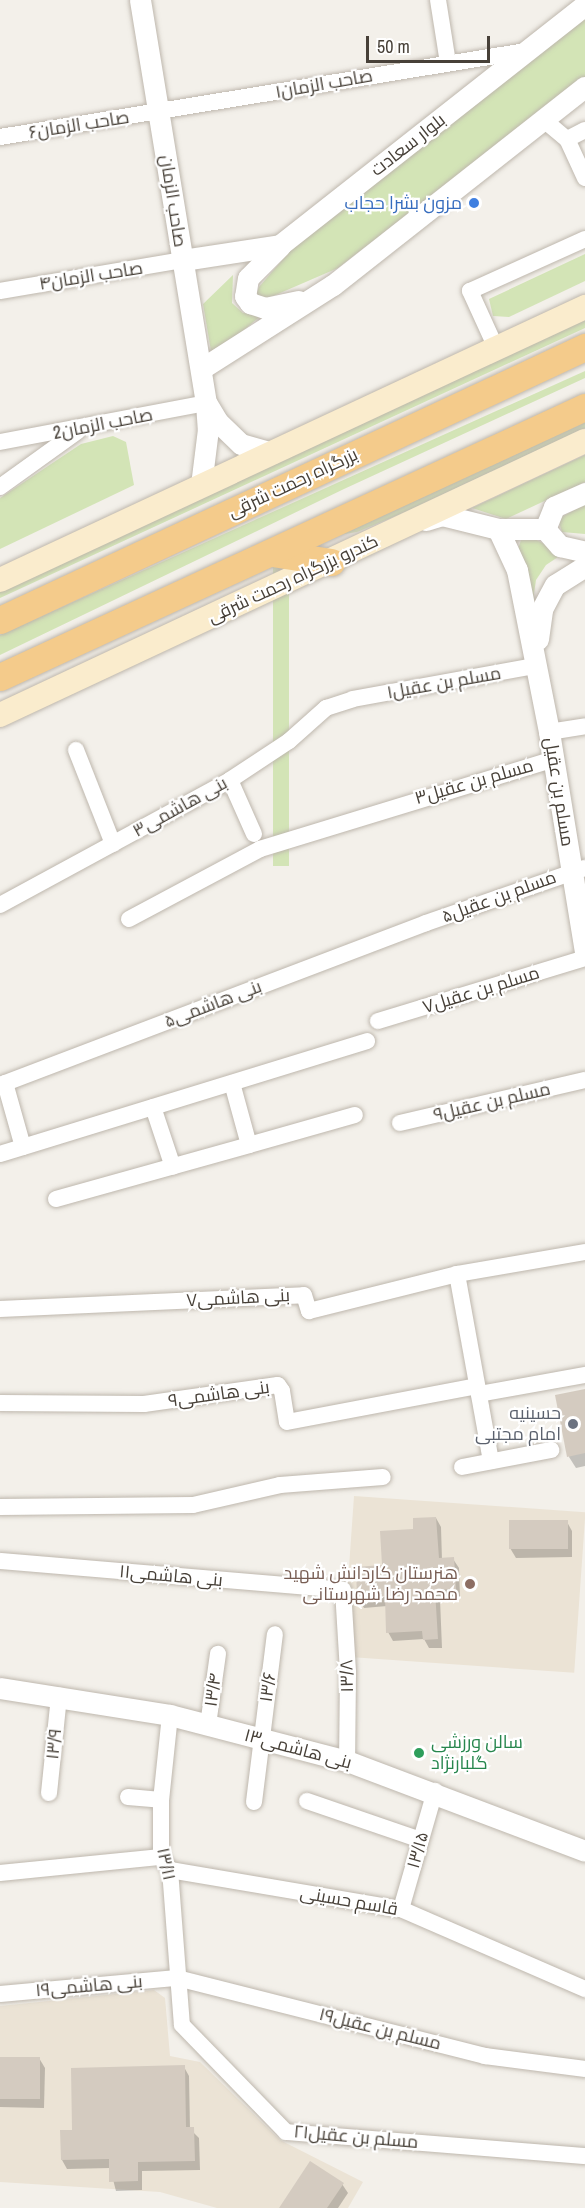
<!DOCTYPE html>
<html>
<head>
<meta charset="utf-8">
<style>
  body { margin:0 }
  #map { position:relative; width:585px; height:2208px; overflow:hidden; background:#f3f0ea; font-family:"Archivo Narrow",Cairo,sans-serif }
  div>[style] { position:absolute }
  [style*='--x'] { left:calc(var(--x)*1px); top:calc(var(--y)*1px); width:calc(var(--w)*1px); rotate:calc(var(--a)*1deg) }
  .education>* { inset:0; background:#ebe3d5; transform-origin:0 0 }
  .green>* { inset:0; background:#d3e4b6; transform-origin:0 0 }
  .shadow>* { inset:0; background:#0003 }
  .building>* { inset:0; background:#d4cbc0; transform-origin:0 0 }
  .roads { filter:drop-shadow(0 0 2px #beb7ad) drop-shadow(0 0 2px #beb7ad) }
  .minor>* { height:16px; margin:-8px; padding:0 8px; transform-origin:8px; border-radius:8px; background:#fff }
  .tertiary>* { height:21px; margin:-10.5px; padding:0 10.5px; transform-origin:10.5px; border-radius:10.5px; background:#fff }
  .secondary>* { height:24px; margin:-12px; padding:0 12px; transform-origin:12px; border-radius:12px; background:#faeccd }
  .trunk>* { height:27px; margin:-13.5px; padding:0 13.5px; transform-origin:13.5px; border-radius:13.5px; background:#f4cb8b }
  .dots>* { width:16px; height:16px; translate:-50% -50%; box-sizing:border-box; border:3px solid #fff; border-radius:50% }
  span { translate:-50% -50%; white-space:nowrap; text-align:center; line-height:1.15; -webkit-text-stroke:4.5px #fff; paint-order:stroke }
  .street-label { font-size:18px; color:#474038 }
  .shop-label { font-size:18px; color:#366cbe }
  .right { translate:-100% -50%; text-align:right }
  .worship-label { font-size:18px; color:#5b616d }
  .education-label { font-size:18px; color:#785e54 }
  .leisure-label { font-size:18px; color:#27864d }
  .left { translate:0 -50%; text-align:left }
  .scale { position:absolute; left:366px; top:36px; width:124px; height:27px; box-sizing:border-box; border:3px solid #474038; border-top:0; padding-left:8px; font-size:18px; line-height:21px; white-space:nowrap; color:#474038; -webkit-text-stroke:4px #fff; paint-order:stroke }
</style>
</head>
<body>
<div id="map">
  <div class="education">
    <div style="left:354px;top:1496px;width:232px;height:161px;rotate:4deg"></div>
    <div style="clip-path:polygon(154px 1990px,165px 1998px,170px 2056px,200px 2062px,280px 2140px,363px 2182px,348px 2208px,217px 2208px,160px 2192px,0 2182px,0 2006px)"></div>
  </div>
  <div class="green">
    <div style="clip-path:polygon(585px 14px,585px 78px,338px 268px,264px 300px,255px 297px,259px 287px,308px 230px)"></div>
    <div style="clip-path:polygon(585px 254px,585px 281px,509px 317px,493px 316px,489px 299px)"></div>
    <div style="clip-path:polygon(233px 275px,232px 303px,243px 313px,264px 313px,217px 353px,211px 351px,203px 304px)"></div>
    <div style="clip-path:polygon(585px 318px,585px 328px,0 598px,0 590px)"></div>
    <div style="clip-path:polygon(585px 371px,585px 378px,344px 489px,0 655px,0 635px)"></div>
    <div style="clip-path:polygon(585px 420px,585px 428px,405px 512px,357px 532px,332px 536px)"></div>
    <div style="clip-path:polygon(113px 436px,126px 442px,134px 485px,0 549px,0 498px,81px 444px)"></div>
    <div style="clip-path:polygon(585px 455px,585px 482px,506px 519px,472px 508px)"></div>
    <div style="clip-path:polygon(585px 504px,585px 534px,562px 532px,558px 519px)"></div>
    <div style="clip-path:polygon(530px 537px,564px 553px,546px 565px,536px 580px,532px 607px,518px 549px,521px 540px)"></div>
    <div style="left:273px;top:565px;width:16px;height:301px"></div>
  </div>
  <div class="shadow">
    <div style="clip-path:polygon(585px 1391px,585px 1466px,576px 1468px,569px 1457px)"></div>
    <div style="clip-path:polygon(436px 1518px,441px 1527px,442px 1560px,453px 1559px,459px 1568px,460px 1597px,440px 1599px,442px 1648px,429px 1648px,424px 1639px,393px 1641px,388px 1632px,387px 1606px,364px 1608px,359px 1599px,415px 1531px)"></div>
    <div style="clip-path:polygon(567px 1522px,572px 1531px,572px 1557px,516px 1558px,510px 1548px)"></div>
    <div style="clip-path:polygon(0 2058px,39px 2058px,45px 2068px,44px 2108px,0 2107px)"></div>
    <div style="clip-path:polygon(184px 2067px,189px 2076px,190px 2129px,199px 2138px,200px 2170px,142px 2171px,142px 2190px,116px 2191px,110px 2168px,67px 2169px,62px 2160px,73px 2132px)"></div>
    <div style="clip-path:polygon(342px 2184px,348px 2193px,338px 2208px,280px 2208px)"></div>
  </div>
  <div class="building">
    <div style="clip-path:polygon(585px 1389px,585px 1453px,567px 1457px,555px 1395px)"></div>
    <div style="clip-path:polygon(436px 1517px,439px 1558px,454px 1557px,456px 1589px,435px 1590px,438px 1639px,423px 1640px,422px 1631px,386px 1633px,385px 1597px,357px 1599px,356px 1567px,382px 1565px,380px 1531px,413px 1529px,413px 1518px)"></div>
    <div style="left:509px;top:1520px;width:59px;height:29px"></div>
    <div style="left:0;top:2057px;width:40px;height:42px"></div>
    <div style="clip-path:polygon(185px 2065px,186px 2127px,194px 2127px,195px 2161px,138px 2162px,138px 2181px,109px 2182px,109px 2159px,61px 2160px,60px 2130px,72px 2130px,71px 2068px)"></div>
    <div style="clip-path:polygon(310px 2161px,344px 2183px,327px 2208px,279px 2208px)"></div>
  </div>
  <div class="roads">
    <div class="minor">
      <div style="--x:438;--y:0;--w:64;--a:81"></div>
      <div style="--x:544;--y:120;--w:30;--a:40"></div>
      <div style="--x:585;--y:130;--w:20;--a:153"></div>
      <div style="--x:567;--y:139;--w:43;--a:65.2"></div>
      <div style="--x:0;--y:137;--w:533;--a:-9.29"></div>
      <div style="--x:0;--y:291;--w:186;--a:-9.6"></div>
      <div style="--x:496;--y:348;--w:63;--a:-114.5"></div>
      <div style="--x:470;--y:291;--w:126;--a:-24.3"></div>
      <div style="--x:0;--y:442;--w:210;--a:-10.7"></div>
      <div style="--x:0;--y:487;--w:96;--a:-35.7"></div>
      <div style="--x:549;--y:732;--w:36;--a:-9"></div>
      <div style="--x:76;--y:750;--w:101;--a:68.5"></div>
      <div style="--x:230;--y:780;--w:59;--a:66"></div>
      <div style="--x:0;--y:905;--w:262;--a:-28.5"></div>
      <div style="--x:230;--y:780;--w:71;--a:-33.5"></div>
      <div style="--x:289;--y:741;--w:50;--a:-41.7"></div>
      <div style="--x:326;--y:708;--w:28;--a:-18"></div>
      <div style="--x:353;--y:699;--w:184;--a:-10.3"></div>
      <div style="--x:129;--y:919;--w:149;--a:-28.1"></div>
      <div style="--x:260;--y:849;--w:307;--a:-17"></div>
      <div style="--x:378;--y:1021;--w:216;--a:-16.9"></div>
      <div style="--x:5;--y:1083;--w:66;--a:74.3"></div>
      <div style="--x:23;--y:1147;--w:360;--a:-17.1"></div>
      <div style="--x:0;--y:1085;--w:456;--a:-20.8"></div>
      <div style="--x:426;--y:923;--w:168;--a:-19.1"></div>
      <div style="--x:153;--y:1107;--w:63;--a:71.6"></div>
      <div style="--x:400;--y:1123;--w:190;--a:-13.1"></div>
      <div style="--x:249;--y:1145;--w:110;--a:-15.8"></div>
      <div style="--x:0;--y:1154;--w:24;--a:-17"></div>
      <div style="--x:56;--y:1199;--w:200;--a:-15.6"></div>
      <div style="--x:249;--y:1145;--w:64;--a:-105.3"></div>
      <div style="--x:457;--y:1274;--w:190;--a:79.7"></div>
      <div style="--x:0;--y:1309;--w:304;--a:-2.6"></div>
      <div style="--x:304;--y:1295;--w:17;--a:73"></div>
      <div style="--x:309;--y:1311;--w:153;--a:-14"></div>
      <div style="--x:457;--y:1274;--w:130;--a:-9.8"></div>
      <div style="--x:479;--y:1394;--w:108;--a:-10.2"></div>
      <div style="--x:0;--y:1403;--w:144;--a:0.4"></div>
      <div style="--x:144;--y:1404;--w:135;--a:-8.1"></div>
      <div style="--x:278;--y:1385;--w:7;--a:56"></div>
      <div style="--x:282;--y:1391;--w:31;--a:81"></div>
      <div style="--x:287;--y:1422;--w:193;--a:-10.7"></div>
      <div style="--x:462;--y:1467;--w:91;--a:-10.8"></div>
      <div style="--x:0;--y:1507;--w:193;--a:-0.6"></div>
      <div style="--x:193;--y:1505;--w:89;--a:-12.9"></div>
      <div style="--x:280;--y:1485;--w:103;--a:-4.4"></div>
      <div style="--x:0;--y:1561;--w:344;--a:4.8"></div>
      <div style="--x:343;--y:1590;--w:82;--a:86.5"></div>
      <div style="--x:348;--y:1672;--w:89;--a:90.6"></div>
      <div style="--x:170;--y:1715;--w:85;--a:96"></div>
      <div style="--x:161;--y:1800;--w:57;--a:90"></div>
      <div style="--x:161;--y:1857;--w:16;--a:55"></div>
      <div style="--x:170;--y:1870;--w:155;--a:85.6"></div>
      <div style="--x:182;--y:2025;--w:149;--a:45.8"></div>
      <div style="--x:286;--y:2132;--w:300;--a:4.6"></div>
      <div style="--x:208;--y:1725;--w:72;--a:-82"></div>
      <div style="--x:49;--y:1793;--w:98;--a:-84.1"></div>
      <div style="--x:128;--y:1797;--w:33;--a:5"></div>
      <div style="--x:307;--y:1801;--w:120;--a:18.9"></div>
      <div style="--x:254;--y:1802;--w:169;--a:-82.9"></div>
      <div style="--x:170;--y:1870;--w:234;--a:9.6"></div>
      <div style="--x:401;--y:1909;--w:201;--a:23.5"></div>
      <div style="--x:0;--y:1873;--w:162;--a:-5.7"></div>
      <div style="--x:401;--y:1909;--w:123;--a:-73.9"></div>
      <div style="--x:0;--y:1994;--w:178;--a:-5.2"></div>
      <div style="--x:177;--y:1978;--w:318;--a:14.2"></div>
      <div style="--x:485;--y:2056;--w:101;--a:7.4"></div>
    </div>
    <div class="tertiary">
      <div style="--x:140;--y:0;--w:408;--a:80.7"></div>
      <div style="--x:206;--y:403;--w:26;--a:86"></div>
      <div style="--x:208;--y:429;--w:56;--a:97.1"></div>
      <div style="--x:280;--y:246;--w:45;--a:135"></div>
      <div style="--x:248;--y:278;--w:18;--a:99"></div>
      <div style="--x:245;--y:296;--w:9;--a:54"></div>
      <div style="--x:250;--y:303;--w:16;--a:18"></div>
      <div style="--x:265;--y:308;--w:34;--a:-12"></div>
      <div style="--x:183;--y:260;--w:98;--a:-8.8"></div>
      <div style="--x:280;--y:245;--w:388;--a:-38.2"></div>
      <div style="--x:201;--y:369;--w:156;--a:-32.5"></div>
      <div style="--x:333;--y:285;--w:320;--a:-38.2"></div>
      <div style="--x:207;--y:404;--w:21;--a:59"></div>
      <div style="--x:218;--y:422;--w:32;--a:44"></div>
      <div style="--x:241;--y:444;--w:33;--a:16"></div>
      <div style="--x:585;--y:493;--w:34;--a:156"></div>
      <div style="--x:554;--y:507;--w:24;--a:112"></div>
      <div style="--x:545;--y:529;--w:23;--a:49"></div>
      <div style="--x:560;--y:546;--w:26;--a:13"></div>
      <div style="--x:426;--y:520;--w:17;--a:-17"></div>
      <div style="--x:442;--y:515;--w:58;--a:14"></div>
      <div style="--x:498;--y:529;--w:45;--a:65.1"></div>
      <div style="--x:517;--y:570;--w:165;--a:78.8"></div>
      <div style="--x:549;--y:732;--w:224;--a:80.7"></div>
      <div style="--x:498;--y:529;--w:47;--a:0"></div>
      <div style="--x:538;--y:639;--w:30;--a:-82"></div>
      <div style="--x:542;--y:609;--w:27;--a:-62"></div>
      <div style="--x:555;--y:585;--w:36;--a:-32"></div>
      <div style="--x:0;--y:1688;--w:172;--a:9"></div>
      <div style="--x:170;--y:1715;--w:183;--a:14.6"></div>
      <div style="--x:347;--y:1761;--w:254;--a:20.7"></div>
    </div>
    <div class="secondary">
      <div style="--x:0;--y:580;--w:646;--a:-25.02"></div>
      <div style="--x:0;--y:715;--w:646;--a:-25.1"></div>
    </div>
    <div class="trunk">
      <div style="--x:272;--y:553;--w:60;--a:8.7"></div>
      <div style="--x:0;--y:620;--w:646;--a:-25.02"></div>
      <div style="--x:0;--y:677;--w:644;--a:-24.78"></div>
    </div>
  </div>
  <div class="dots">
    <div style="left:474px;top:203px;background:#3f7fe0"></div>
    <div style="left:573px;top:1424px;background:#6b7280"></div>
    <div style="left:470px;top:1584px;background:#8d6e63"></div>
    <div style="left:419px;top:1753px;background:#2e9e5b"></div>
  </div>
  <div class="street-label">
    <span style="left:324px;top:84px;rotate:-10deg">صاحب الزمان۱</span>
    <span style="left:79px;top:125px;rotate:-9deg">صاحب الزمان۶</span>
    <span style="left:408px;top:145px;rotate:-38deg">بلوار سعادت</span>
    <span style="left:173px;top:201px;rotate:81deg">صاحب الزمان</span>
    <span style="left:91px;top:276px;rotate:-9deg">صاحب الزمان۴</span>
    <span style="left:103px;top:424px;rotate:-11deg">2صاحب الزمان</span>
    <span style="left:293px;top:483px;rotate:-25deg">بزرگراه رحمت شرقی</span>
    <span style="left:293px;top:579px;rotate:-25deg">کندرو بزرگراه رحمت شرقی</span>
    <span style="left:444px;top:683px;rotate:-10deg">مسلم بن عقیل۱</span>
    <span style="left:474px;top:782px;rotate:-16deg">مسلم بن عقیل۳</span>
    <span style="left:559px;top:792px;rotate:81deg">مسلم بن عقیل</span>
    <span style="left:180px;top:807px;rotate:-29deg">بنی هاشمی۳</span>
    <span style="left:499px;top:897px;rotate:-20deg">مسلم بن عقیل۵</span>
    <span style="left:481px;top:990px;rotate:-17deg">مسلم بن عقیل۷</span>
    <span style="left:213px;top:1004px;rotate:-21deg">بنی هاشمی۵</span>
    <span style="left:492px;top:1102px;rotate:-13deg">مسلم بن عقیل۹</span>
    <span style="left:238px;top:1298px;rotate:-3deg">بنی هاشمی۷</span>
    <span style="left:219px;top:1394px;rotate:-8deg">بنی هاشمی۹</span>
    <span style="left:171px;top:1576px;rotate:5deg">بنی هاشمی۱۱</span>
    <span style="left:347px;top:1676px;rotate:-91deg">۱۳/۸</span>
    <span style="left:268px;top:1687px;rotate:-82deg">۱۳/۶</span>
    <span style="left:213px;top:1690px;rotate:-82deg">۱۳/۴</span>
    <span style="left:54px;top:1744px;rotate:-84deg">۱۳/۹</span>
    <span style="left:298px;top:1749px;rotate:15deg">بنی هاشمی۱۳</span>
    <span style="left:418px;top:1850px;rotate:-74deg">۱۳/۱۵</span>
    <span style="left:166px;top:1864px;rotate:78deg">۱۳/۱۱</span>
    <span style="left:349px;top:1901px;rotate:10deg">قاسم حسینی</span>
    <span style="left:89px;top:1986px;rotate:-5deg">بنی هاشمی۱۹</span>
    <span style="left:380px;top:2029px;rotate:14deg">مسلم بن عقیل۱۹</span>
    <span style="left:356px;top:2137px;rotate:5deg">مسلم بن عقیل۲۱</span>
  </div>
  <div class="shop-label">
    <span class="right" style="left:462px;top:203px">مزون بشرا حجاب</span>
  </div>
  <div class="worship-label">
    <span class="right" style="left:561px;top:1424px">حسینیه<br>امام مجتبی</span>
  </div>
  <div class="education-label">
    <span class="right" style="left:458px;top:1584px">هنرستان کاردانش شهید<br>محمد رضا شهرستانی</span>
  </div>
  <div class="leisure-label">
    <span class="left" style="left:431px;top:1753px">سالن ورزشی<br>گلبارنژاد</span>
  </div>
  <div class="scale">50 m</div>
</div>
</body>
</html>
